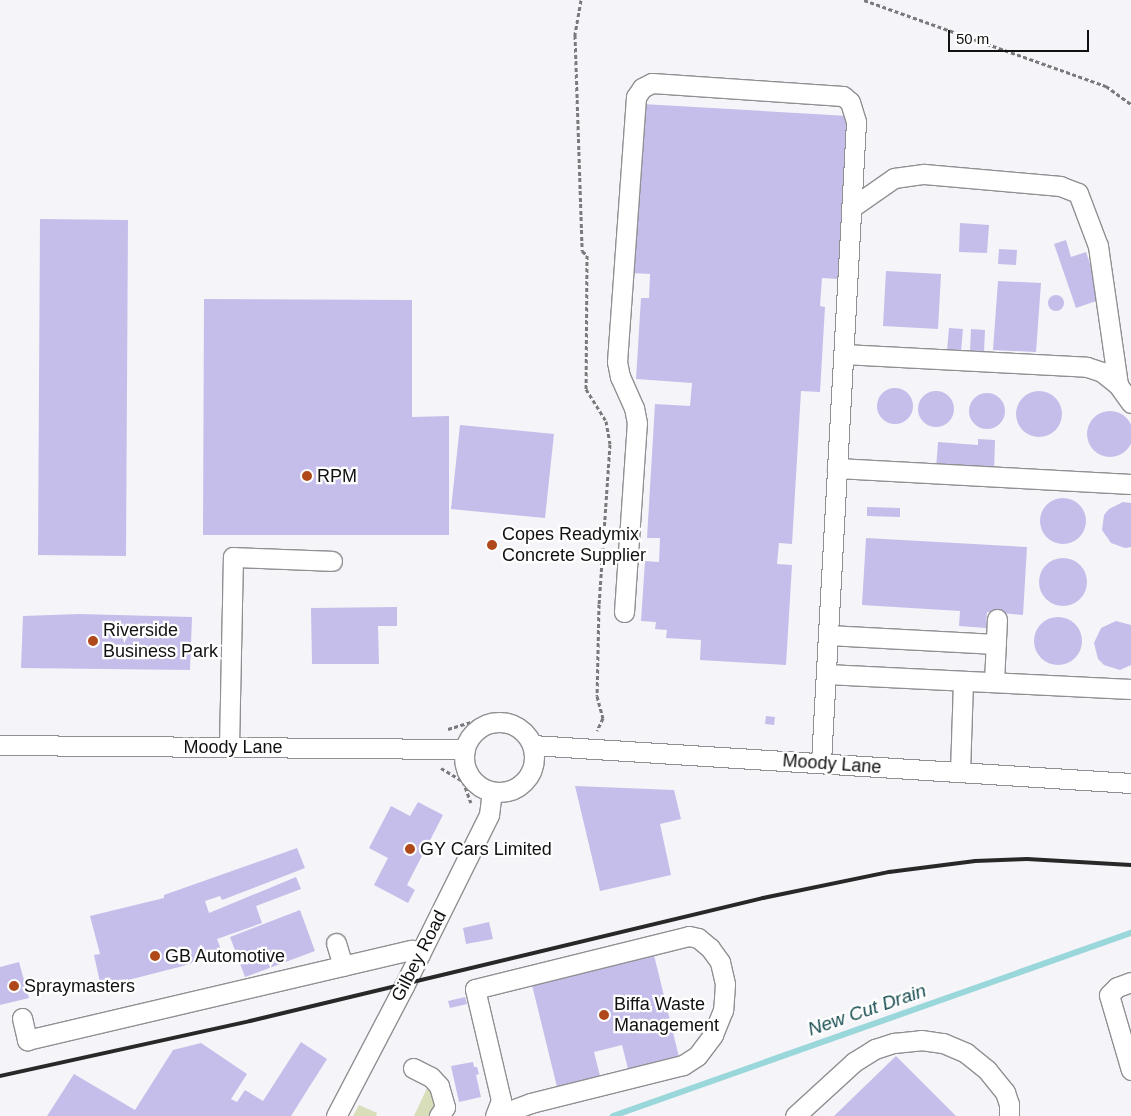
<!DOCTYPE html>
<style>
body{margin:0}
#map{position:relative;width:1131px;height:1116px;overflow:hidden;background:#f5f4f8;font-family:Helvetica,sans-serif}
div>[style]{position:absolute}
.green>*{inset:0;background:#d8ddba}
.stream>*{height:5.5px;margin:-2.75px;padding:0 2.75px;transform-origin:2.75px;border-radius:2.75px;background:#9ad7db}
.building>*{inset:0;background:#c5beea}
.round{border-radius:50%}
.path>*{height:3px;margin-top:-1.5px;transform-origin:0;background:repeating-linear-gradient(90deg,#7a7a7c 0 4px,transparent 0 6.5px)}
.roads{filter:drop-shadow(1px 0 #909093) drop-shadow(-1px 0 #909093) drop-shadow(0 1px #909093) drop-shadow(0 -1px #909093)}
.minor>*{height:19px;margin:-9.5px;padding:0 9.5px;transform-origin:9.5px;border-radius:9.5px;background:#fff}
.minor>.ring{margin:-9.5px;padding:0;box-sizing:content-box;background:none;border:19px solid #fff;border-radius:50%}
.rail>*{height:4px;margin:-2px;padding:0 2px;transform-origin:2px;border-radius:2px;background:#282829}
.dots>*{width:14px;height:14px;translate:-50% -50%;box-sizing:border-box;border:2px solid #fff;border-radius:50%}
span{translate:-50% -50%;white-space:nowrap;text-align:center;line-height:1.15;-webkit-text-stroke:4.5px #fff;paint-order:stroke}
.poi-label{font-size:18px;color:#111112}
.left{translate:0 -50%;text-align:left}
.street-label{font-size:18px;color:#111112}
.water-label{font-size:19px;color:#174d50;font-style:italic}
.scale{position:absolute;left:948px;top:30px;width:141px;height:22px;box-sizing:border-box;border:2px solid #111112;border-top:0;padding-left:6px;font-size:15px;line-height:18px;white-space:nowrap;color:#111112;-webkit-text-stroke:4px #fff;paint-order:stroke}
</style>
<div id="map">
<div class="green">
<div style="clip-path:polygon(427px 1088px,435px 1095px,437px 1101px,431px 1116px,414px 1116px)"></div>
<div style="clip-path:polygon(359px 1105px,377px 1113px,376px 1116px,353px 1116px)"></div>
</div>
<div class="stream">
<div style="left:613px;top:1116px;width:549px;rotate:-19.46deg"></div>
</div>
<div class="building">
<div style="clip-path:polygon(643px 104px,848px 116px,838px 279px,822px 278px,820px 306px,825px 307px,820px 392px,801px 391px,792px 544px,779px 543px,777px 564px,792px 565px,786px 665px,700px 660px,701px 640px,666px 638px,667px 630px,655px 629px,656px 622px,641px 621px,645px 561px,659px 562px,660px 538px,647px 538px,655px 404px,690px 406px,692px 383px,636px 379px,641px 298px,649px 298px,650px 274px,632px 273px)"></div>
<div style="clip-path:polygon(40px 219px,128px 220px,126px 556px,38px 555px)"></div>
<div style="clip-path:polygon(960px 223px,989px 225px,987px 253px,959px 252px)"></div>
<div style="clip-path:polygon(1066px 240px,1071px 257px,1086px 252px,1102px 299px,1076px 308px,1054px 244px)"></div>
<div style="clip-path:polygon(999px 249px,1017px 250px,1016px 265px,998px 264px)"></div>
<div style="clip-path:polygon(886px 271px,941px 274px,938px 329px,883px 326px)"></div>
<div style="clip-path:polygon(998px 281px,1041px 283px,1036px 352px,993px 350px)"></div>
<div class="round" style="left:1048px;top:295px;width:16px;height:16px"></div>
<div style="clip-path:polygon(204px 299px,412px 300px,412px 417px,449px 416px,449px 535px,203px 535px)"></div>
<div style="clip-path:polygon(949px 328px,963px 329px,961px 352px,947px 351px)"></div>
<div style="clip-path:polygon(971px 329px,985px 330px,984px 353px,970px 352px)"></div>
<div class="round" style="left:877px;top:388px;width:36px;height:36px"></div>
<div class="round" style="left:1016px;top:391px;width:46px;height:46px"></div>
<div class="round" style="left:918px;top:391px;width:36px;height:36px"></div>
<div class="round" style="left:969px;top:393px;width:36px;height:36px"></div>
<div class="round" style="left:1087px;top:411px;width:46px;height:46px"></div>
<div style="clip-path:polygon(460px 425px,554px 434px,545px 518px,451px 509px)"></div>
<div style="clip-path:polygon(978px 439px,995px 440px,994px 472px,936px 469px,938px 442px,978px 445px)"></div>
<div class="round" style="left:1040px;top:498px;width:46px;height:46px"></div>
<div style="clip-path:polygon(1123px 502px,1131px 503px,1131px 547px,1125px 548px,1111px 543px,1102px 530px,1104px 515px,1109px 509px)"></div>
<div style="clip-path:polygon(867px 507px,900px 508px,900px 517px,867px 516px)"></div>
<div style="clip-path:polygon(866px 538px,1027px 547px,1023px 615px,987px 612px,986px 628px,959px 626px,960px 611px,862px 605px)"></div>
<div class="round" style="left:1039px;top:558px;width:48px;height:48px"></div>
<div style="clip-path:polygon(397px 607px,397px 626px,378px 626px,379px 664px,312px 664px,311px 608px)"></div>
<div style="clip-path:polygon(79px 614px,192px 617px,190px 670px,21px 668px,23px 616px)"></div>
<div class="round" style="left:1034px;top:617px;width:48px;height:48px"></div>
<div style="clip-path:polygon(1116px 621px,1131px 625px,1131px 665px,1120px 670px,1104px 665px,1098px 659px,1094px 643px,1101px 628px)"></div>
<div style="clip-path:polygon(766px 716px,775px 717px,774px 725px,765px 724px)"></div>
<div style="clip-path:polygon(575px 786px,674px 790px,681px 819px,660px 824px,671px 875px,600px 891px)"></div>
<div style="clip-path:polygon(418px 802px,443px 815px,407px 885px,415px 890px,408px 903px,374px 885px,388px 858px,369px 848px,391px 806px,410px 816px)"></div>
<div style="clip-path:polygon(297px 848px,305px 868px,222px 900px,220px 896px,205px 901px,209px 913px,296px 877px,301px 889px,256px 906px,262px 923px,217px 939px,222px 952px,183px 966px,101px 987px,94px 955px,100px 954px,90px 916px,164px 898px,164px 895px)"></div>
<div style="clip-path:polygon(300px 910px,315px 951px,245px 977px,230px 937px)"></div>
<div style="clip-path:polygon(489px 922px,493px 939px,466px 944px,463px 928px)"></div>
<div style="clip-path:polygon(654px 955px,679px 1057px,628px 1069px,622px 1045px,594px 1052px,600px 1076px,557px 1087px,532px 985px)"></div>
<div style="clip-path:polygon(19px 962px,29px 998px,0 1005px,0 967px)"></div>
<div style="clip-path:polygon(465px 997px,467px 1004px,450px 1008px,448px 1001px)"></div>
<div style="clip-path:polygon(301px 1042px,327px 1059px,291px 1116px,47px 1116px,74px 1074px,135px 1110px,173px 1050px,201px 1043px,247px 1074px,231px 1099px,237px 1102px,245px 1090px,263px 1101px)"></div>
<div style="clip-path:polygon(896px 1056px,956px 1116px,834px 1116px)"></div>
<div style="clip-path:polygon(473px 1062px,474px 1067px,477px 1067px,479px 1074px,476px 1075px,481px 1097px,459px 1102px,451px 1066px)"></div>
</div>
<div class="path">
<div style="left:581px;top:0;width:36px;rotate:100deg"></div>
<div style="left:575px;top:35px;width:216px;rotate:88.1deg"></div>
<div style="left:582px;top:251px;width:6px;rotate:39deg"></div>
<div style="left:587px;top:255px;width:134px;rotate:90.4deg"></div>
<div style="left:586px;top:389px;width:38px;rotate:58deg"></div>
<div style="left:606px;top:421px;width:23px;rotate:80deg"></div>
<div style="left:610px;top:444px;width:160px;rotate:93.9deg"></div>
<div style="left:599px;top:604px;width:92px;rotate:91.2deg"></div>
<div style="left:597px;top:696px;width:23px;rotate:75deg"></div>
<div style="left:603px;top:718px;width:14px;rotate:115deg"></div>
<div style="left:864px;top:0;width:257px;rotate:19.6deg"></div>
<div style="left:1106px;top:86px;width:31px;rotate:36deg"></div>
<div style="left:448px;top:729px;width:51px;rotate:-17deg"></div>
<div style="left:497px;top:714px;width:27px;rotate:13deg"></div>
<div style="left:523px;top:720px;width:11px;rotate:41deg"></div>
<div style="left:441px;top:768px;width:26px;rotate:31deg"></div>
<div style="left:463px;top:781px;width:23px;rotate:70deg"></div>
</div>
<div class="roads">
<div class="minor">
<div style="left:851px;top:208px;width:52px;rotate:-34.9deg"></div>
<div style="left:894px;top:178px;width:30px;rotate:-8deg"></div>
<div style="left:924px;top:174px;width:137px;rotate:5deg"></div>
<div style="left:1060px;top:186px;width:19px;rotate:21deg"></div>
<div style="left:1078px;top:193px;width:57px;rotate:69.3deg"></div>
<div style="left:1098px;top:246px;width:140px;rotate:81.8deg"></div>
<div style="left:843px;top:354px;width:244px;rotate:3deg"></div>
<div style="left:1087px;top:367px;width:16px;rotate:18deg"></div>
<div style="left:1102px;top:372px;width:21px;rotate:39deg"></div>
<div style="left:1118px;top:385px;width:22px;rotate:54deg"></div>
<div style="left:837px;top:468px;width:294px;rotate:3.1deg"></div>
<div style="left:624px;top:612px;width:189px;rotate:-86.1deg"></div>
<div style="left:637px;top:423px;width:15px;rotate:-101deg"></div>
<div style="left:634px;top:408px;width:34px;rotate:-114deg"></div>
<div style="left:620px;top:377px;width:15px;rotate:-101deg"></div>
<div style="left:617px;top:362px;width:266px;rotate:-85.9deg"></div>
<div style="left:636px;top:97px;width:11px;rotate:-56deg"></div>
<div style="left:642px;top:88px;width:11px;rotate:-27deg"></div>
<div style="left:652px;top:83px;width:191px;rotate:3.9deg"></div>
<div style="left:843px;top:96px;width:9px;rotate:41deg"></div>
<div style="left:850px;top:102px;width:21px;rotate:73deg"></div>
<div style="left:856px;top:122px;width:642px;rotate:93.13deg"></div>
<div style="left:828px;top:635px;width:168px;rotate:3.1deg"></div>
<div style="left:826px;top:674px;width:305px;rotate:2.8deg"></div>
<div style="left:994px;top:682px;width:63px;rotate:-87.3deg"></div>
<div class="ring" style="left:464px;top:722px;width:51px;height:51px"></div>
<div style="left:0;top:745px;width:465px;rotate:0.5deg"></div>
<div style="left:532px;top:745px;width:600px;rotate:3.63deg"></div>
<div style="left:229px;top:747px;width:190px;rotate:-88.8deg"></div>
<div style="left:233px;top:557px;width:99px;rotate:2.3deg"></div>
<div style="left:960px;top:772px;width:91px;rotate:-88.1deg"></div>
<div style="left:336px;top:943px;width:24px;rotate:73deg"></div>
<div style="left:1131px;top:982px;width:15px;rotate:160deg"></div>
<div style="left:1117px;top:987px;width:11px;rotate:135deg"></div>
<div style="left:1109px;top:995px;width:78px;rotate:73.7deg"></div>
<div style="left:22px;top:1018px;width:23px;rotate:77deg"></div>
<div style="left:27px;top:1040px;width:395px;rotate:-13.2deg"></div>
<div style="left:412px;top:950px;width:9px;rotate:27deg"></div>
<div style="left:413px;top:1068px;width:20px;rotate:27deg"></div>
<div style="left:431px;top:1077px;width:12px;rotate:48deg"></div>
<div style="left:439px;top:1086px;width:22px;rotate:74deg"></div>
<div style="left:445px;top:1107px;width:11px;rotate:124deg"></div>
<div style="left:336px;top:1116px;width:147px;rotate:-62.4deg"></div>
<div style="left:404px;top:986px;width:191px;rotate:-63.6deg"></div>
<div style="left:489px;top:815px;width:23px;rotate:-83deg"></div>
<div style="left:495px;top:1116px;width:17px;rotate:-69deg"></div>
<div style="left:501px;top:1100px;width:114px;rotate:-103.2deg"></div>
<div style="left:475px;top:989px;width:220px;rotate:-13.9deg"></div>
<div style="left:689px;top:936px;width:9px;rotate:13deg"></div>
<div style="left:698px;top:938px;width:16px;rotate:40deg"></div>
<div style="left:710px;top:948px;width:17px;rotate:54deg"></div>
<div style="left:720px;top:962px;width:23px;rotate:77deg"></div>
<div style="left:725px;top:984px;width:26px;rotate:94deg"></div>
<div style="left:723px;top:1010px;width:27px;rotate:112deg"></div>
<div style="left:713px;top:1035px;width:26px;rotate:127deg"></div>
<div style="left:697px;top:1056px;width:17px;rotate:147deg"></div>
<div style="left:683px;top:1065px;width:157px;rotate:166deg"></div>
<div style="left:531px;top:1103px;width:37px;rotate:160deg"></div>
<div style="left:795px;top:1116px;width:80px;rotate:-42.5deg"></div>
<div style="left:854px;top:1062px;width:25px;rotate:-32deg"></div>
<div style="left:875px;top:1049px;width:20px;rotate:-18deg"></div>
<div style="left:894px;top:1043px;width:27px;rotate:-6deg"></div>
<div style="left:921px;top:1040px;width:22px;rotate:8deg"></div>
<div style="left:943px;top:1043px;width:25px;rotate:23deg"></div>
<div style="left:966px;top:1053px;width:27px;rotate:39deg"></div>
<div style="left:987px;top:1070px;width:28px;rotate:51deg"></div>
<div style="left:1005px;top:1092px;width:13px;rotate:72deg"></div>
<div style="left:1009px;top:1104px;width:12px;rotate:90deg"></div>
</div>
</div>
<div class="rail">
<div style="left:0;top:1076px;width:256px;rotate:-12.4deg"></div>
<div style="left:250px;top:1021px;width:528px;rotate:-13.48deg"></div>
<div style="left:763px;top:898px;width:129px;rotate:-11.7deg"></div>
<div style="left:889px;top:872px;width:87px;rotate:-7.3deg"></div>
<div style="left:975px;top:861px;width:52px;rotate:-2.2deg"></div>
<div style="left:1027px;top:859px;width:104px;rotate:3.3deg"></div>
</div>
<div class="dots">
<div style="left:307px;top:476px;background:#af491b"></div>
<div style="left:492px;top:545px;background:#af491b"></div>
<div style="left:93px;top:641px;background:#af491b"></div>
<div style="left:410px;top:849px;background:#af491b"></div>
<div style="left:155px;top:956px;background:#af491b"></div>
<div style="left:14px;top:986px;background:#af491b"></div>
<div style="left:604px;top:1015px;background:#af491b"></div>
</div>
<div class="poi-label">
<span class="left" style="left:317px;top:476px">RPM</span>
<span class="left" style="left:502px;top:545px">Copes Readymix<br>Concrete Supplier</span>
<span class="left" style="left:103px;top:641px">Riverside<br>Business Park</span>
<span class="left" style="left:420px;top:849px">GY Cars Limited</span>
<span class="left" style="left:165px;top:956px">GB Automotive</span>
<span class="left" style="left:24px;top:986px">Spraymasters</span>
<span class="left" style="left:614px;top:1015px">Biffa Waste<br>Management</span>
</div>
<div class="street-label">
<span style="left:233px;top:747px">Moody Lane</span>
<span style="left:832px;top:764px;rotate:4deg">Moody Lane</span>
<span style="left:419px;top:956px;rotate:-63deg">Gilbey Road</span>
</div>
<div class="water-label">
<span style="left:867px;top:1010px;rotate:-19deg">New Cut Drain</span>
</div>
<div class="scale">50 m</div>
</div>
